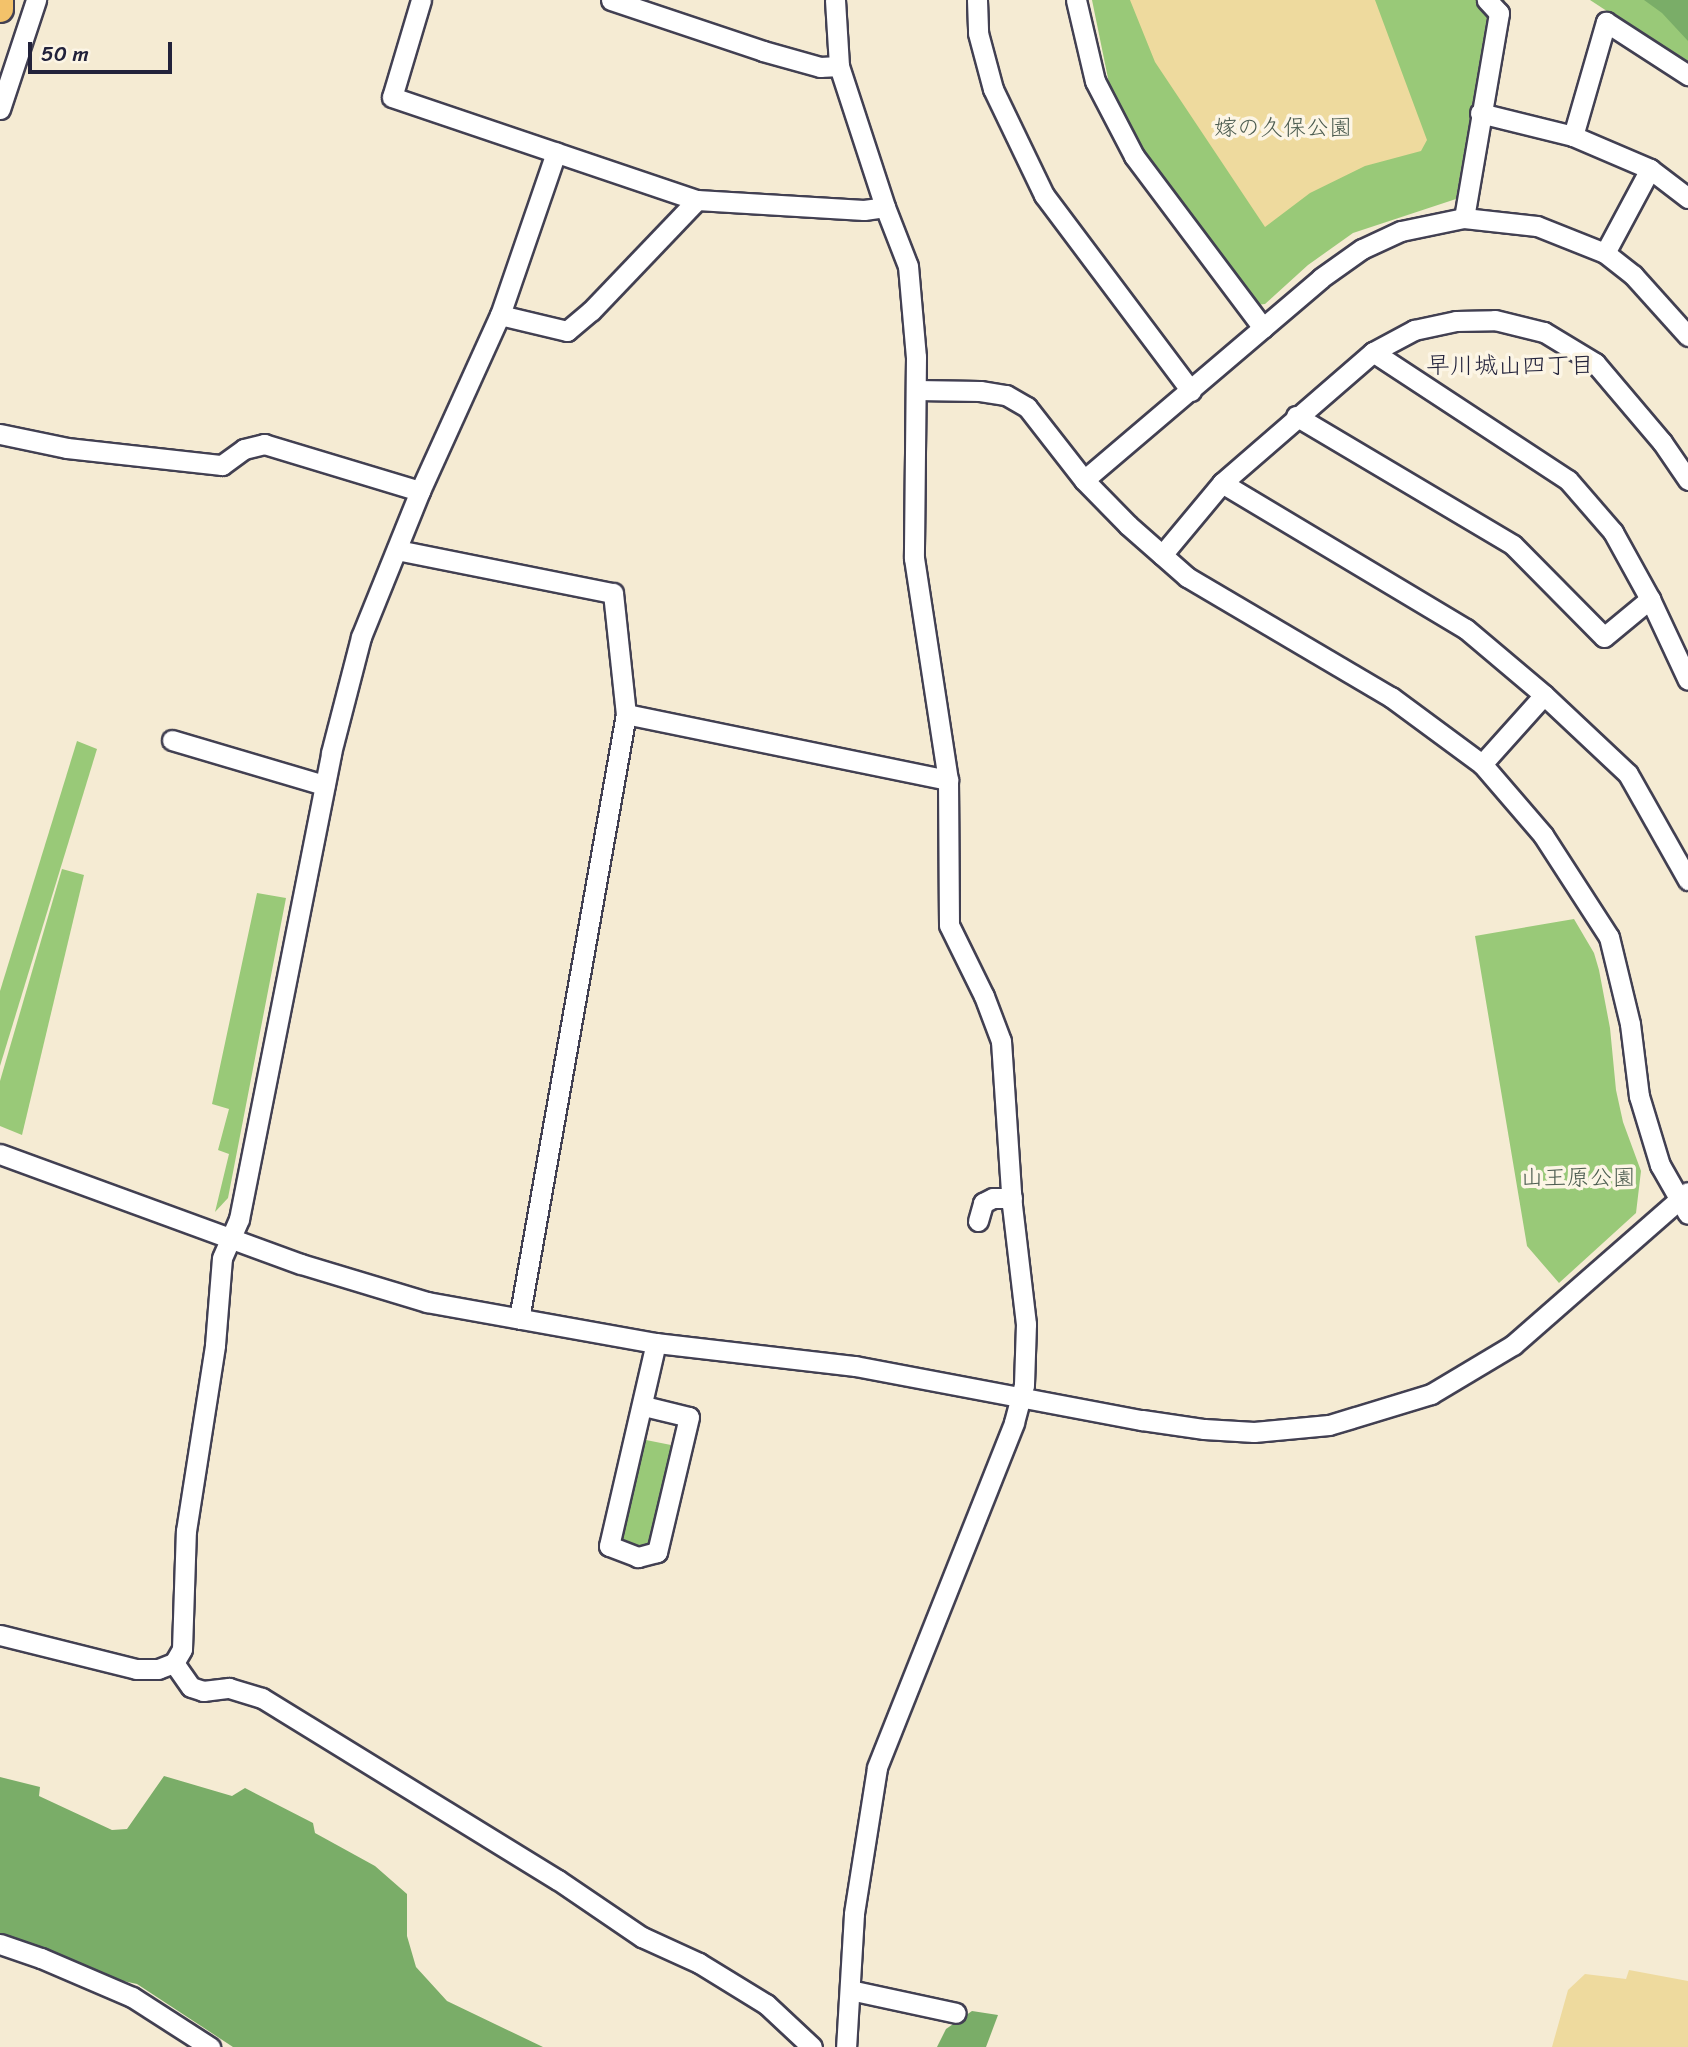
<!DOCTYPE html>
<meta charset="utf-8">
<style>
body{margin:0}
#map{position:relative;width:1688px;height:2047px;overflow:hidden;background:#f5ebd3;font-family:Sriracha,"Klee One",sans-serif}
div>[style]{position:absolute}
.green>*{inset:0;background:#99c978}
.forest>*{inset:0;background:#7aad68}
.sand>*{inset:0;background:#eeda9e}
.roads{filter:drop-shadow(2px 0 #424052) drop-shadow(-2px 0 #424052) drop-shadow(0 2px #424052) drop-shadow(0 -2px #424052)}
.minor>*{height:19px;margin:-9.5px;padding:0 9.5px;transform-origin:9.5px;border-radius:9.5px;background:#fff}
.highway>*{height:26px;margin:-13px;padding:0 13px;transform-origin:13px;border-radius:13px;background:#f3c26a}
span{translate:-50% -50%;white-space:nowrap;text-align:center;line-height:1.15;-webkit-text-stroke:7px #fcf5e5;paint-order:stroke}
.park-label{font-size:23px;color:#4c5c50}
.neighbourhood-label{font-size:24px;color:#22223b}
.scale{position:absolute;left:28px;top:42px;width:144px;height:32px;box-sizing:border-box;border:4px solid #22223b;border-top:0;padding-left:9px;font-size:21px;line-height:24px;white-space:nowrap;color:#22223b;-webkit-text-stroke:5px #fcf5e5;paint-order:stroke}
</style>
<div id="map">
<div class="green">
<div style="clip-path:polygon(1092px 0,1505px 0,1487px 18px,1456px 199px,1353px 233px,1308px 265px,1265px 304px,1256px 305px,1133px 138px,1111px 93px)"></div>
<div style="clip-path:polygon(1590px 0,1688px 0,1688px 64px,1619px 19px)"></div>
<div style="clip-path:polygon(77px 741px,97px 749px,0 1066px,0 991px)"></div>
<div style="clip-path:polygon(62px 869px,84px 875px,22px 1135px,0 1126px,0 1081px)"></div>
<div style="clip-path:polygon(257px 893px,286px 898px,228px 1198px,215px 1212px,229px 1154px,218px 1150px,229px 1109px,212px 1104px)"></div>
<div style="clip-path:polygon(1574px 919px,1594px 953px,1599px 970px,1610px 1028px,1616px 1090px,1623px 1122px,1641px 1171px,1636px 1213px,1559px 1283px,1527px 1246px,1475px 936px)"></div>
<div style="clip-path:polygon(641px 1439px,676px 1446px,653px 1541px,642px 1547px,619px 1539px)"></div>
</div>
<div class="forest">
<div style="clip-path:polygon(1644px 0,1688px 0,1688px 41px,1662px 13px)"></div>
<div style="clip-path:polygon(164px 1776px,232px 1796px,245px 1788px,313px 1823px,315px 1833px,375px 1866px,407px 1894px,407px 1936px,416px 1967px,447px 2001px,543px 2047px,233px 2047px,137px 1984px,37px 1962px,0 1947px,0 1777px,40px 1787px,39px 1796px,112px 1830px,127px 1829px)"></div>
<div style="clip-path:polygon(972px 2011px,998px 2015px,986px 2047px,937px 2047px,946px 2029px)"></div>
</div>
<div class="sand">
<div style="clip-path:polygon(1130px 0,1375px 0,1427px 140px,1421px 151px,1365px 166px,1310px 193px,1265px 227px,1155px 62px)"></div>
<div style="clip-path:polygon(1629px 1970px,1688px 1981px,1688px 2047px,1552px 2047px,1568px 1990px,1585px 1974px,1626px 1979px)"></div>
</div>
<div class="roads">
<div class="minor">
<div style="left:421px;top:0;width:101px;rotate:106.6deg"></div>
<div style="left:392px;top:97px;width:322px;rotate:18.7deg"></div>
<div style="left:697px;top:200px;width:167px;rotate:3.4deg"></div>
<div style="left:864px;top:210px;width:21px;rotate:-8deg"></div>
<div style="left:611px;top:0;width:160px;rotate:18.5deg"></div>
<div style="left:763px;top:51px;width:59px;rotate:15.7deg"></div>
<div style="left:820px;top:67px;width:19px;rotate:-3deg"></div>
<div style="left:835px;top:0;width:66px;rotate:86.5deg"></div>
<div style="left:839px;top:66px;width:148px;rotate:71.9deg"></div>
<div style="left:885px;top:207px;width:63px;rotate:68.7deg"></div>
<div style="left:908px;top:266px;width:91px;rotate:85deg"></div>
<div style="left:916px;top:357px;width:201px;rotate:90.6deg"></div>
<div style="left:914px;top:558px;width:225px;rotate:81.3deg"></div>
<div style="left:948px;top:780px;width:145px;rotate:89.6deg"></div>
<div style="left:949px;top:925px;width:79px;rotate:63.8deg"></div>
<div style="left:984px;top:996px;width:48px;rotate:69.3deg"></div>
<div style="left:1001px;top:1041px;width:164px;rotate:86.2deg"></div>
<div style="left:1012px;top:1205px;width:120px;rotate:83.3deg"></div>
<div style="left:1026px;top:1324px;width:61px;rotate:91.9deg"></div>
<div style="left:1024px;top:1385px;width:39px;rotate:105deg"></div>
<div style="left:1014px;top:1423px;width:371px;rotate:111.7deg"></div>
<div style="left:877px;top:1768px;width:148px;rotate:99deg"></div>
<div style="left:854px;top:1914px;width:133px;rotate:93.4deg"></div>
<div style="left:977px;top:0;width:33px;rotate:88deg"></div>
<div style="left:978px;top:33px;width:58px;rotate:75deg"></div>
<div style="left:993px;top:89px;width:118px;rotate:64.3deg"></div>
<div style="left:1044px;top:195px;width:245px;rotate:53.1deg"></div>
<div style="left:1076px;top:0;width:83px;rotate:76.8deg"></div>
<div style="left:1095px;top:81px;width:85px;rotate:62.5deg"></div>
<div style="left:1134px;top:156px;width:215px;rotate:53.1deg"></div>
<div style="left:0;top:109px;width:115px;rotate:-71.7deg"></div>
<div style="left:1480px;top:113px;width:96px;rotate:13.9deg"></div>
<div style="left:1573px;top:136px;width:84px;rotate:23.2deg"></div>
<div style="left:1650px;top:169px;width:95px;rotate:118.2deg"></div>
<div style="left:1573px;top:136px;width:119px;rotate:-73.9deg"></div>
<div style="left:1606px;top:22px;width:98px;rotate:32.9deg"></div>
<div style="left:1650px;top:169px;width:48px;rotate:37.3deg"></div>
<div style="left:1464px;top:218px;width:208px;rotate:-80.3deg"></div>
<div style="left:1499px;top:13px;width:18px;rotate:-133deg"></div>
<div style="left:500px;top:315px;width:69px;rotate:13.4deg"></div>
<div style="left:567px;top:331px;width:31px;rotate:-40deg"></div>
<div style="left:591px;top:311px;width:153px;rotate:-46.3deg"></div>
<div style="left:1373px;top:352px;width:233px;rotate:33.3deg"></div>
<div style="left:1568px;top:480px;width:69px;rotate:49.1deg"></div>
<div style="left:1613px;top:532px;width:77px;rotate:61.1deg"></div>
<div style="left:1650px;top:599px;width:89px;rotate:64.9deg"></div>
<div style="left:916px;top:390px;width:64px;rotate:0.9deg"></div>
<div style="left:980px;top:391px;width:26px;rotate:9deg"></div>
<div style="left:1006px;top:395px;width:24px;rotate:30deg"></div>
<div style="left:1027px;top:407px;width:93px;rotate:52deg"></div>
<div style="left:1084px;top:480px;width:63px;rotate:45.6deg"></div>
<div style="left:1128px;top:525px;width:79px;rotate:41.4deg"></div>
<div style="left:1187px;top:577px;width:237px;rotate:30.5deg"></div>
<div style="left:1391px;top:697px;width:113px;rotate:36.4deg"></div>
<div style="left:1482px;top:764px;width:94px;rotate:49.3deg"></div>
<div style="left:1543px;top:835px;width:121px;rotate:57.1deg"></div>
<div style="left:1609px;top:937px;width:89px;rotate:76.4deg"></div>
<div style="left:1630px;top:1024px;width:73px;rotate:82.9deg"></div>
<div style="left:1639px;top:1096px;width:72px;rotate:73.1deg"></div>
<div style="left:1660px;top:1165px;width:56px;rotate:60.3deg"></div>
<div style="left:1296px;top:416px;width:252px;rotate:30.7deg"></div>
<div style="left:1513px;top:545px;width:129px;rotate:45.3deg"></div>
<div style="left:1604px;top:637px;width:60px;rotate:-39.6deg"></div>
<div style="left:0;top:434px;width:68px;rotate:11.8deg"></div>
<div style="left:67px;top:448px;width:156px;rotate:6.3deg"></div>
<div style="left:222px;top:465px;width:27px;rotate:-36deg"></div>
<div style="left:244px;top:449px;width:21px;rotate:-14deg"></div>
<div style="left:264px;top:444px;width:163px;rotate:16.8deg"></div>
<div style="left:1084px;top:480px;width:311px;rotate:-40.4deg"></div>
<div style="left:1321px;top:278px;width:50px;rotate:-35.3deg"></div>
<div style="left:1362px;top:249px;width:43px;rotate:-24.8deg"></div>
<div style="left:1401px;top:231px;width:64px;rotate:-11.7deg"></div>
<div style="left:1464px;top:218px;width:73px;rotate:6.3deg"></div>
<div style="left:1537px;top:226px;width:73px;rotate:21.7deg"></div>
<div style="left:1605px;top:253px;width:36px;rotate:38deg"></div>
<div style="left:1633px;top:275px;width:82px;rotate:48deg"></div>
<div style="left:1222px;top:483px;width:200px;rotate:-40.9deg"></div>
<div style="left:1373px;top:352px;width:47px;rotate:-28.2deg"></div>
<div style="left:1414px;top:330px;width:43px;rotate:-12.1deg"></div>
<div style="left:1456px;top:321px;width:39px;rotate:-1deg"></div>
<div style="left:1495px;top:320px;width:50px;rotate:13.8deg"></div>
<div style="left:1544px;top:332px;width:60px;rotate:31.3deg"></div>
<div style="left:1595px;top:363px;width:104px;rotate:49.7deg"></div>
<div style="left:1662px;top:442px;width:46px;rotate:55.6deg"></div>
<div style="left:397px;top:550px;width:220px;rotate:11.3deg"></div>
<div style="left:613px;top:593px;width:122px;rotate:83.9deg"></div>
<div style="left:626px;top:714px;width:614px;rotate:100.03deg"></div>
<div style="left:1162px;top:555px;width:94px;rotate:-50.2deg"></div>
<div style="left:1222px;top:483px;width:284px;rotate:30.9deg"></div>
<div style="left:1466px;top:629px;width:102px;rotate:40.2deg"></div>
<div style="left:1544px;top:695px;width:93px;rotate:131.9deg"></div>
<div style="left:1544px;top:695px;width:115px;rotate:43.2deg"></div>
<div style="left:1628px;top:774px;width:122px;rotate:60.5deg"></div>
<div style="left:626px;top:714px;width:329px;rotate:11.6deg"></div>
<div style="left:172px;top:740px;width:159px;rotate:16.5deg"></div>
<div style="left:0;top:1154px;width:320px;rotate:20.1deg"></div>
<div style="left:301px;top:1264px;width:132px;rotate:16.8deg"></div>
<div style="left:427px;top:1302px;width:233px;rotate:10.2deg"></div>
<div style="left:656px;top:1343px;width:200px;rotate:6.6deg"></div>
<div style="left:855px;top:1366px;width:292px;rotate:10.7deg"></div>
<div style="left:1142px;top:1420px;width:63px;rotate:8.3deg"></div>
<div style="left:1204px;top:1429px;width:50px;rotate:3.4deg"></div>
<div style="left:1254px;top:1432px;width:75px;rotate:-5.3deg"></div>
<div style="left:1329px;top:1425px;width:107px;rotate:-16.9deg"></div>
<div style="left:1431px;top:1394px;width:96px;rotate:-30.9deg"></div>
<div style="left:1513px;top:1345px;width:232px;rotate:-41.2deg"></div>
<div style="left:978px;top:1221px;width:19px;rotate:-74deg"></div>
<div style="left:983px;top:1203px;width:11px;rotate:-27deg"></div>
<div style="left:993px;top:1198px;width:19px"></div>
<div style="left:644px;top:1406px;width:46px;rotate:13.7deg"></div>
<div style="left:689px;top:1417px;width:139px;rotate:103.3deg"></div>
<div style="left:657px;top:1552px;width:20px;rotate:165deg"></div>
<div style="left:638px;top:1557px;width:31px;rotate:-159deg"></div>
<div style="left:609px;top:1546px;width:208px;rotate:-77deg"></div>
<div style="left:0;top:1635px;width:140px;rotate:14deg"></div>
<div style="left:136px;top:1669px;width:22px"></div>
<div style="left:158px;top:1669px;width:17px;rotate:-21deg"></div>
<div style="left:174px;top:1663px;width:16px;rotate:-60deg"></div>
<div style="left:182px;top:1649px;width:118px;rotate:-88.1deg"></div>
<div style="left:186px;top:1531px;width:188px;rotate:-81.1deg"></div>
<div style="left:215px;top:1345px;width:87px;rotate:-85.4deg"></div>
<div style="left:222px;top:1258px;width:43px;rotate:-66.4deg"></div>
<div style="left:239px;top:1219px;width:475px;rotate:-78.8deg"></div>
<div style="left:331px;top:753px;width:120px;rotate:-75.5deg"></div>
<div style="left:361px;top:637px;width:157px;rotate:-68deg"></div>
<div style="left:420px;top:491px;width:193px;rotate:-65.6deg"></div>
<div style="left:500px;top:315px;width:172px;rotate:-71deg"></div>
<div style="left:174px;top:1663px;width:29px;rotate:55deg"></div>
<div style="left:191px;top:1687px;width:13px;rotate:18deg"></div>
<div style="left:203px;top:1691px;width:26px;rotate:-7deg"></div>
<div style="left:229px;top:1688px;width:34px;rotate:17deg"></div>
<div style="left:262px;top:1698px;width:347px;rotate:31.6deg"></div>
<div style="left:558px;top:1880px;width:102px;rotate:34.2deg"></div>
<div style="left:642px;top:1937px;width:63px;rotate:24.5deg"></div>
<div style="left:699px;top:1963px;width:79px;rotate:31.5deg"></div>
<div style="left:766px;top:2004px;width:63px;rotate:43.1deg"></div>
<div style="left:0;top:1944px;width:43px;rotate:18.9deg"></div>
<div style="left:41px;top:1958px;width:99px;rotate:23.2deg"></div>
<div style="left:132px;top:1997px;width:93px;rotate:32.7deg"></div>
<div style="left:850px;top:1990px;width:108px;rotate:12.2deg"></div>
</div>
<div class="highway">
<div style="left:0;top:9px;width:9px;rotate:-90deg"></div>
</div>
</div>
<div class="park-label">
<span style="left:1283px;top:128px">嫁の久保公園</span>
<span style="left:1578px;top:1178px">山王原公園</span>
</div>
<div class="neighbourhood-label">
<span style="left:1510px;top:366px">早川城山四丁目</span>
</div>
<div class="scale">50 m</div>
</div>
